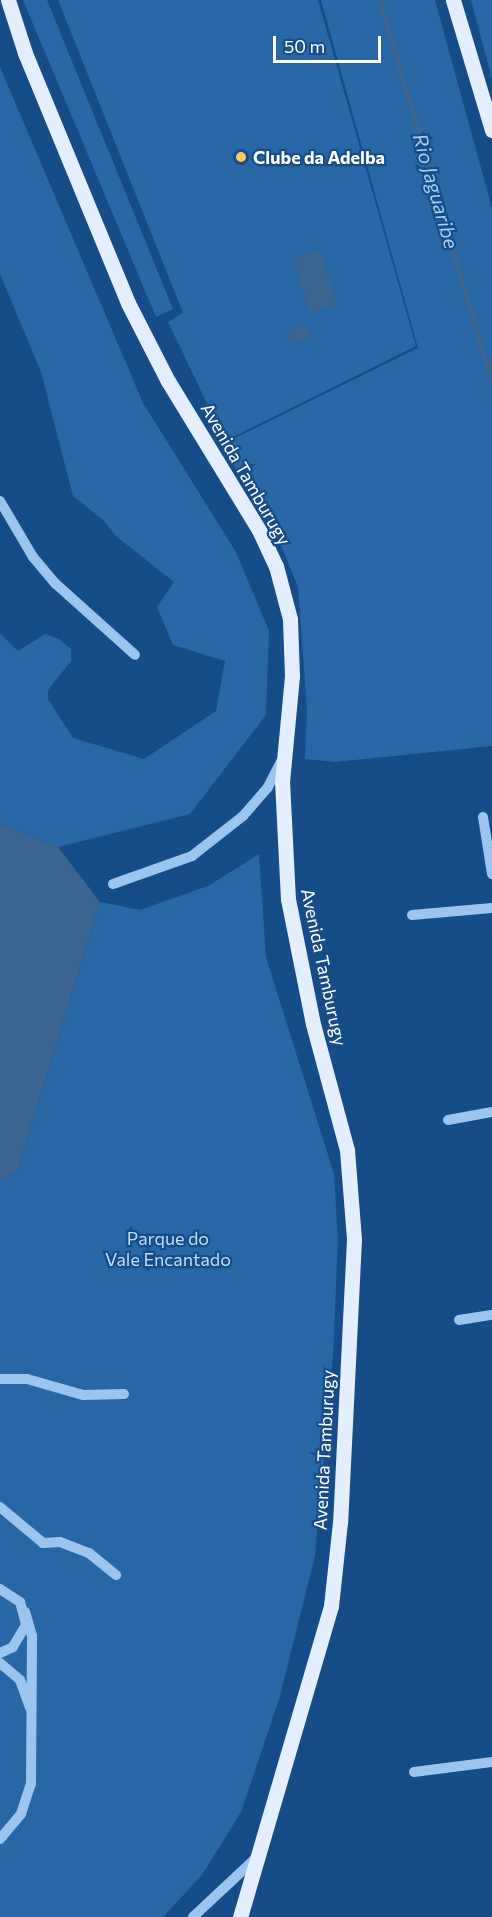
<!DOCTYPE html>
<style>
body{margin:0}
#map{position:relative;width:492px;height:1917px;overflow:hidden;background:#164c87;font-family:Commissioner,sans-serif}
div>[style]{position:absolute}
.green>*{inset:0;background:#2966a6}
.water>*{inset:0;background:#3c6490}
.stream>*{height:4.5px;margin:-2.25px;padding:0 2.25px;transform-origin:2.25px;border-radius:2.25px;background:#3c6490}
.minor>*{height:10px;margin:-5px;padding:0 5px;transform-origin:5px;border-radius:5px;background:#9cc4ee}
.major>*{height:15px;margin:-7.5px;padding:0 7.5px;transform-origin:7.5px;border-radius:7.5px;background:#e3efff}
.dots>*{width:16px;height:16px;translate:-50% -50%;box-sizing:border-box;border:3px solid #164c87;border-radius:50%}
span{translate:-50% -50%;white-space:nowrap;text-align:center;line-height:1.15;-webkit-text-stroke:4.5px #164c87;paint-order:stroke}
.poi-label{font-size:18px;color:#fff;font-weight:700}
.left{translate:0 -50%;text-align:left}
.street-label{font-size:18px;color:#fff}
.park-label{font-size:18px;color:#c2defa}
.water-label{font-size:20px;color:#a8cef5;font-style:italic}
.scale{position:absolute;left:273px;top:36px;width:108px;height:27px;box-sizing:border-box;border:3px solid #fff;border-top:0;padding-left:8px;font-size:18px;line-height:21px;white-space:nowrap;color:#fff;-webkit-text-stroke:4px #164c87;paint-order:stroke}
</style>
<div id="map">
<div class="green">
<div style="clip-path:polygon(23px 0,47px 0,173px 309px,156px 317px)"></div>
<div style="clip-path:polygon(58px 0,318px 0,416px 346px,225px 441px,168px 322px,183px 313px)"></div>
<div style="clip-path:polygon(321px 0,435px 0,492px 208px,492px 746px,335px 762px,305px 759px,307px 710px,298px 587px,275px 531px,221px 445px,418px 348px)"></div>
<div style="clip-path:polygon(471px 0,492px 0,492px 79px)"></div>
<div style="clip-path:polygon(0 67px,143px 403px,236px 552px,269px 631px,266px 715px,190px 814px,58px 847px,0 824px,0 633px,18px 651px,45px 634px,59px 639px,71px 649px,71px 661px,48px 690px,48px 699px,73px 738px,144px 759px,216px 711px,225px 661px,173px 645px,157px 607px,174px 582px,117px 537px,102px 519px,73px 496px,41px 372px,0 274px)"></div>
<div style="clip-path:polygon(259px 854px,266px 957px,334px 1174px,338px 1240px,333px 1356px,315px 1556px,280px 1696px,241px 1812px,202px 1875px,163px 1917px,0 1917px,0 1181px,17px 1172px,100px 902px,140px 910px,208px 886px)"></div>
</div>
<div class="water">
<div style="clip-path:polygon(320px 250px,337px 304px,310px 312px,293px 259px)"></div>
<div style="clip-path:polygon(307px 325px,311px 338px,291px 343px,288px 330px)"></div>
<div style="clip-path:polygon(0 824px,58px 847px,100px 902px,17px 1172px,0 1181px)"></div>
</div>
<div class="stream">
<div style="left:380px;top:0;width:399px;rotate:73.7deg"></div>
</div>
<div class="minor">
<div style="left:0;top:501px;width:65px;rotate:59.5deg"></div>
<div style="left:33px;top:557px;width:35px;rotate:50deg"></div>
<div style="left:56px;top:584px;width:106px;rotate:41.9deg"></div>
<div style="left:483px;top:817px;width:58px;rotate:81deg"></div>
<div style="left:113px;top:884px;width:84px;rotate:-19.5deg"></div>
<div style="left:192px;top:856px;width:65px;rotate:-38.1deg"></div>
<div style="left:243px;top:816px;width:38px;rotate:-49deg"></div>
<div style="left:268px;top:787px;width:28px;rotate:-63deg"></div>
<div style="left:412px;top:915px;width:80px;rotate:-5deg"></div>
<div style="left:448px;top:1120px;width:45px;rotate:-10.3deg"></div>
<div style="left:459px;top:1320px;width:33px;rotate:-9deg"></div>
<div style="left:0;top:1379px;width:27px"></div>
<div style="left:27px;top:1379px;width:58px;rotate:15.9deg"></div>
<div style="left:83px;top:1395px;width:41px;rotate:-1.4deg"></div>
<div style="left:0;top:1507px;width:56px;rotate:39.9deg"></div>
<div style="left:43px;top:1543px;width:17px;rotate:-3deg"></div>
<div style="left:60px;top:1542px;width:31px;rotate:21deg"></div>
<div style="left:89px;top:1553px;width:35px;rotate:39deg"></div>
<div style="left:0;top:1589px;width:24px;rotate:33deg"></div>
<div style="left:20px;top:1602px;width:24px;rotate:75deg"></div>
<div style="left:26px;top:1625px;width:26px;rotate:121deg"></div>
<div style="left:13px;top:1647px;width:14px;rotate:155deg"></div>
<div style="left:0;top:1663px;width:26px;rotate:40deg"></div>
<div style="left:20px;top:1680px;width:30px;rotate:70deg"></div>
<div style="left:414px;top:1772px;width:79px;rotate:-7.3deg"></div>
<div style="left:0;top:1839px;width:33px;rotate:-50deg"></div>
<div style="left:21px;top:1814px;width:32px;rotate:-72deg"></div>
<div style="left:31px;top:1784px;width:148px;rotate:-89.6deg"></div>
<div style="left:32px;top:1636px;width:25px;rotate:-106deg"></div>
<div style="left:193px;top:1917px;width:86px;rotate:-43.1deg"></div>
</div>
<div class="major">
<div style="left:8px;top:0;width:56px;rotate:72.2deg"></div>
<div style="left:25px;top:53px;width:270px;rotate:67.6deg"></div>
<div style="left:128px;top:303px;width:88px;rotate:62.9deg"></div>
<div style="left:168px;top:381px;width:175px;rotate:58.6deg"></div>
<div style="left:259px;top:530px;width:40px;rotate:65deg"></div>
<div style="left:276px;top:566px;width:55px;rotate:75.2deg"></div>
<div style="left:290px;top:619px;width:57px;rotate:88deg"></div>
<div style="left:292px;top:676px;width:105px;rotate:95.4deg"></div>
<div style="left:282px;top:781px;width:118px;rotate:87.1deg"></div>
<div style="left:288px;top:899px;width:127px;rotate:78.7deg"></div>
<div style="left:313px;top:1024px;width:131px;rotate:74.9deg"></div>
<div style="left:347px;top:1150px;width:89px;rotate:85.5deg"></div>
<div style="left:354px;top:1239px;width:283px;rotate:92.8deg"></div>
<div style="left:340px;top:1522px;width:84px;rotate:96.1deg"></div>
<div style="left:331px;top:1606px;width:324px;rotate:106.3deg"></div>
<div style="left:453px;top:0;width:136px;rotate:73.3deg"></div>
</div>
<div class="dots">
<div style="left:241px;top:157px;background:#ffc959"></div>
</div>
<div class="poi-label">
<span class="left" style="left:253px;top:157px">Clube da Adelba</span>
</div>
<div class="street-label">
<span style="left:246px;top:474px;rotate:60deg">Avenida Tamburugy</span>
<span style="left:324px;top:967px;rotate:78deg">Avenida Tamburugy</span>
<span style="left:324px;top:1450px;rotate:-87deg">Avenida Tamburugy</span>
</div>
<div class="park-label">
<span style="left:168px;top:1249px">Parque do<br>Vale Encantado</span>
</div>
<div class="water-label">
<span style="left:436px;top:191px;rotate:74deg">Rio Jaguaribe</span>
</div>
<div class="scale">50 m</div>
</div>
